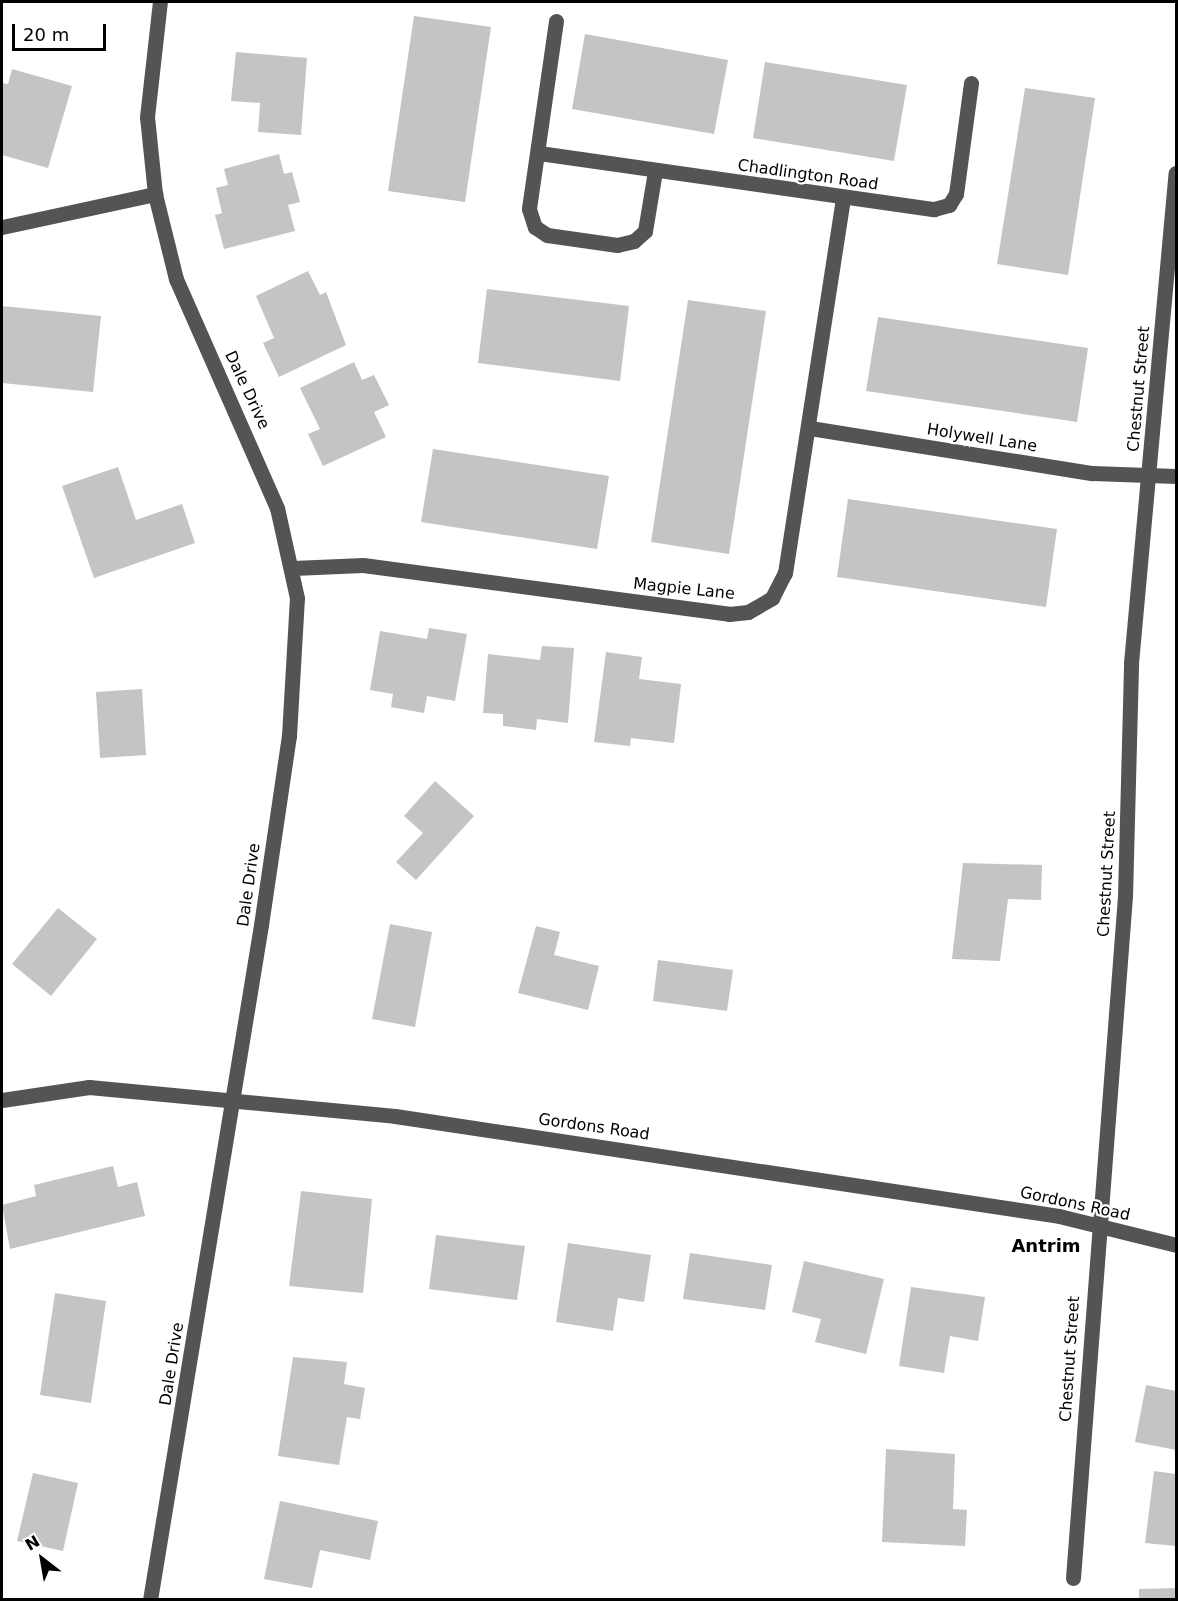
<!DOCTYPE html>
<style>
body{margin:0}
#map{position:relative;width:1178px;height:1601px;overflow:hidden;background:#fff;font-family:"DejaVu Sans",sans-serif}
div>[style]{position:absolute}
.building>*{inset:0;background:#c4c4c4}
.minor>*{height:15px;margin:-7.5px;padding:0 7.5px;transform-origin:7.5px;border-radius:7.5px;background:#545454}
span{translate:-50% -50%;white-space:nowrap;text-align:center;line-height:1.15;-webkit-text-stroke:4.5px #fff;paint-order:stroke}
.street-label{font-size:16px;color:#000}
.neighbourhood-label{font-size:18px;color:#000;font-weight:700}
.frame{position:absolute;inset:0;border:3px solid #000;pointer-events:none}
.north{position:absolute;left:12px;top:1529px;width:60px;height:60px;-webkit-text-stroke:4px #fff;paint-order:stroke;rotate:329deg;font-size:16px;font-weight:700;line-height:24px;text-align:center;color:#000}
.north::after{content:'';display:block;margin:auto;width:21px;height:27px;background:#000;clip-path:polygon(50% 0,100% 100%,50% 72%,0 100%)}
.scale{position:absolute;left:12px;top:24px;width:94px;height:27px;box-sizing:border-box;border:3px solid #000;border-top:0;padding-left:8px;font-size:18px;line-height:21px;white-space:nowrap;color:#000;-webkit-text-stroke:4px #fff;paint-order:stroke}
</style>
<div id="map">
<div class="building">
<div style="clip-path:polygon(414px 16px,491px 27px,465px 202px,388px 191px)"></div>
<div style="clip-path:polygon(585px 34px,728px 60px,714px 134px,572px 109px)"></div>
<div style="clip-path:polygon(236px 52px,307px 58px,301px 135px,258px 132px,260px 103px,231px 101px)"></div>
<div style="clip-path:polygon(765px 62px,907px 85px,894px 161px,753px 138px)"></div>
<div style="clip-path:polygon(12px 69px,72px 86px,48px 168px,2px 155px,2px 83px,8px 84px)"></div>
<div style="clip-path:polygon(1025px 88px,1095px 98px,1068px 275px,997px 264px)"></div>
<div style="clip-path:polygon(279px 154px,284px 174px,292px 172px,300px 202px,288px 205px,295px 231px,224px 249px,215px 215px,222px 213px,216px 188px,228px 185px,224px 169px)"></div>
<div style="clip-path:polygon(308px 271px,320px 295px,326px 292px,346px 345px,279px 377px,263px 343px,274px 338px,256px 296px)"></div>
<div style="clip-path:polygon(487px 289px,629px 306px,620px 381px,478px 363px)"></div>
<div style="clip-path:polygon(688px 300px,766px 311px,729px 554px,651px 542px)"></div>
<div style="clip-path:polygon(2px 306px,101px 316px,93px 392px,2px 383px)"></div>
<div style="clip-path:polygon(878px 317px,1088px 348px,1077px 422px,866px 391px)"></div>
<div style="clip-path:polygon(354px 362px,362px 380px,374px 375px,389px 405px,374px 412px,386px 437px,323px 466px,308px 434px,320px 429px,300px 388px)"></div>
<div style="clip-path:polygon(433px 449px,609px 476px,597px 549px,421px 522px)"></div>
<div style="clip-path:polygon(118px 467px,136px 520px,182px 504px,195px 543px,94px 578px,62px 486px)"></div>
<div style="clip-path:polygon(848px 499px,1057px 529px,1046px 607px,837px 577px)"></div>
<div style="clip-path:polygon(429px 628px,467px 634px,455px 701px,427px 696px,424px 713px,391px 707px,393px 694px,370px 690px,380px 631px,427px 639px)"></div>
<div style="clip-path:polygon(542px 646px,574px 648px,568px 723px,537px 719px,536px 730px,503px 726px,503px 714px,483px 713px,488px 654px,540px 660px)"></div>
<div style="clip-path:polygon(606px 652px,642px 657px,639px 679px,681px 684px,674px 743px,631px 738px,630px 746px,594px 742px)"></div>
<div style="clip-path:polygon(142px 689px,146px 755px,100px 758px,96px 692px)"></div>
<div style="clip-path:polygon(435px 781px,474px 816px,416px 880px,396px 862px,423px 833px,404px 816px)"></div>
<div style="clip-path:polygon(963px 863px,1042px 865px,1041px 900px,1008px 899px,1000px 961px,952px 959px)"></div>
<div style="clip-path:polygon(58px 908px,97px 939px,51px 996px,12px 964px)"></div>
<div style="clip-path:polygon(390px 924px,432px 932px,415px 1027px,372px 1019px)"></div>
<div style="clip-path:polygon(536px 926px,560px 932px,554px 955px,599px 966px,588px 1010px,518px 993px)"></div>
<div style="clip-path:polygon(658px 960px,733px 970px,727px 1011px,653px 1001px)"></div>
<div style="clip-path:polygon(113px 1166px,118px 1187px,137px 1182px,145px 1216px,10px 1249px,2px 1205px,36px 1196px,34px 1185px)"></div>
<div style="clip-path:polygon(301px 1191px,372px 1199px,363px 1293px,289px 1286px)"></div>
<div style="clip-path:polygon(436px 1235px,525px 1246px,517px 1300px,429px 1289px)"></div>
<div style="clip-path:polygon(568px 1243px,651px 1255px,644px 1302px,618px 1298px,613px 1331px,556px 1322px)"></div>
<div style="clip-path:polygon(690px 1253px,772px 1265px,765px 1310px,683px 1299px)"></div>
<div style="clip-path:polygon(804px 1261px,884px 1279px,866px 1354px,815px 1342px,821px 1319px,792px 1312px)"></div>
<div style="clip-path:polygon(911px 1287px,985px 1297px,978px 1341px,950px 1336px,944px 1373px,899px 1366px)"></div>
<div style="clip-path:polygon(55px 1293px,106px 1301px,91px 1403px,40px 1395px)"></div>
<div style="clip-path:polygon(293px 1357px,347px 1362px,344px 1384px,365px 1388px,360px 1419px,347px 1417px,339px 1465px,278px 1456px)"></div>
<div style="clip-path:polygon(1146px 1385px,1176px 1391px,1176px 1450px,1135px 1442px)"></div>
<div style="clip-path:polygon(886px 1449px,955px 1454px,953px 1509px,967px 1510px,965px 1546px,882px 1542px)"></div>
<div style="clip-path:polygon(1154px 1471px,1176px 1474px,1176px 1546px,1145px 1543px)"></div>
<div style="clip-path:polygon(33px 1473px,78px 1483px,63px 1551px,17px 1541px)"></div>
<div style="clip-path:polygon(280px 1501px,378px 1521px,370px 1560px,320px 1550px,312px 1588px,264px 1579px)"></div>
<div style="clip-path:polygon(1176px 1588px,1176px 1600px,1139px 1600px,1139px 1589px)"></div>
</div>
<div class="minor">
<div style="left:556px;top:21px;width:190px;rotate:98.2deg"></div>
<div style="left:529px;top:209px;width:19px;rotate:72deg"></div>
<div style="left:535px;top:227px;width:14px;rotate:34deg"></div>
<div style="left:547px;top:235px;width:71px;rotate:8.1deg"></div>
<div style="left:617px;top:245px;width:17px;rotate:-13deg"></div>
<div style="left:634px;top:241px;width:15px;rotate:-42deg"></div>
<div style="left:645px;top:231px;width:61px;rotate:-80.5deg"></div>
<div style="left:539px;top:153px;width:399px;rotate:8.1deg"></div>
<div style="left:934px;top:209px;width:16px;rotate:-15deg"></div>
<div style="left:949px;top:205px;width:13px;rotate:-58deg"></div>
<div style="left:956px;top:194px;width:112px;rotate:-82.3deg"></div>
<div style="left:2px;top:227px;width:157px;rotate:-12.2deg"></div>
<div style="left:810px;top:428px;width:286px;rotate:9.1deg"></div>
<div style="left:1092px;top:473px;width:84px;rotate:2deg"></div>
<div style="left:293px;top:568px;width:70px;rotate:-2.5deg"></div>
<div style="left:363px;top:565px;width:369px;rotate:7.6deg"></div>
<div style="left:729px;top:614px;width:19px;rotate:-6deg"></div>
<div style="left:748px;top:612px;width:28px;rotate:-30deg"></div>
<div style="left:772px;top:598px;width:28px;rotate:-63deg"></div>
<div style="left:785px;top:573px;width:377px;rotate:-81.2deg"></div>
<div style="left:2px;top:1100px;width:88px;rotate:-8.5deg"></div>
<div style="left:89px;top:1087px;width:307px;rotate:5.4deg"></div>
<div style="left:395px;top:1116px;width:671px;rotate:8.56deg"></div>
<div style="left:1059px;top:1216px;width:121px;rotate:13.9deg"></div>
<div style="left:1073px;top:1578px;width:684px;rotate:-85.64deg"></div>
<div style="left:1125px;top:896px;width:233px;rotate:-88.5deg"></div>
<div style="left:1131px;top:663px;width:492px;rotate:-84.8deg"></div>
<div style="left:150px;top:1600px;width:684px;rotate:-80.66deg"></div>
<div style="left:261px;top:925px;width:191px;rotate:-81.6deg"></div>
<div style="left:289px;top:736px;width:138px;rotate:-86.7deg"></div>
<div style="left:297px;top:598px;width:92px;rotate:-102.5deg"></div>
<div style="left:277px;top:508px;width:250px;rotate:-113.8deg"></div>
<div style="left:176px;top:279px;width:88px;rotate:-103.9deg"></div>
<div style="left:155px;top:194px;width:77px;rotate:-95.9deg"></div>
<div style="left:147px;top:117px;width:116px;rotate:-83.6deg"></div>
</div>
<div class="street-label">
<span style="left:808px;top:175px;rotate:8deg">Chadlington Road</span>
<span style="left:1139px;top:389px;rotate:-85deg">Chestnut Street</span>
<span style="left:247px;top:390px;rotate:65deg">Dale Drive</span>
<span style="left:982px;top:438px;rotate:9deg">Holywell Lane</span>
<span style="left:684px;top:589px;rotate:6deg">Magpie Lane</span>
<span style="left:1107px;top:874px;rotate:-87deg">Chestnut Street</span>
<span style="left:249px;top:885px;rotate:-82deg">Dale Drive</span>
<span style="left:594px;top:1127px;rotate:8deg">Gordons Road</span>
<span style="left:1075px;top:1204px;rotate:12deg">Gordons Road</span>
<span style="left:1070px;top:1359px;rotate:-86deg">Chestnut Street</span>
<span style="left:172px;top:1364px;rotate:-81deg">Dale Drive</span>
</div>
<div class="neighbourhood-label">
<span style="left:1046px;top:1246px">Antrim</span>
</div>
<div class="frame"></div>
<div class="north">N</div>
<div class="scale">20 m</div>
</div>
